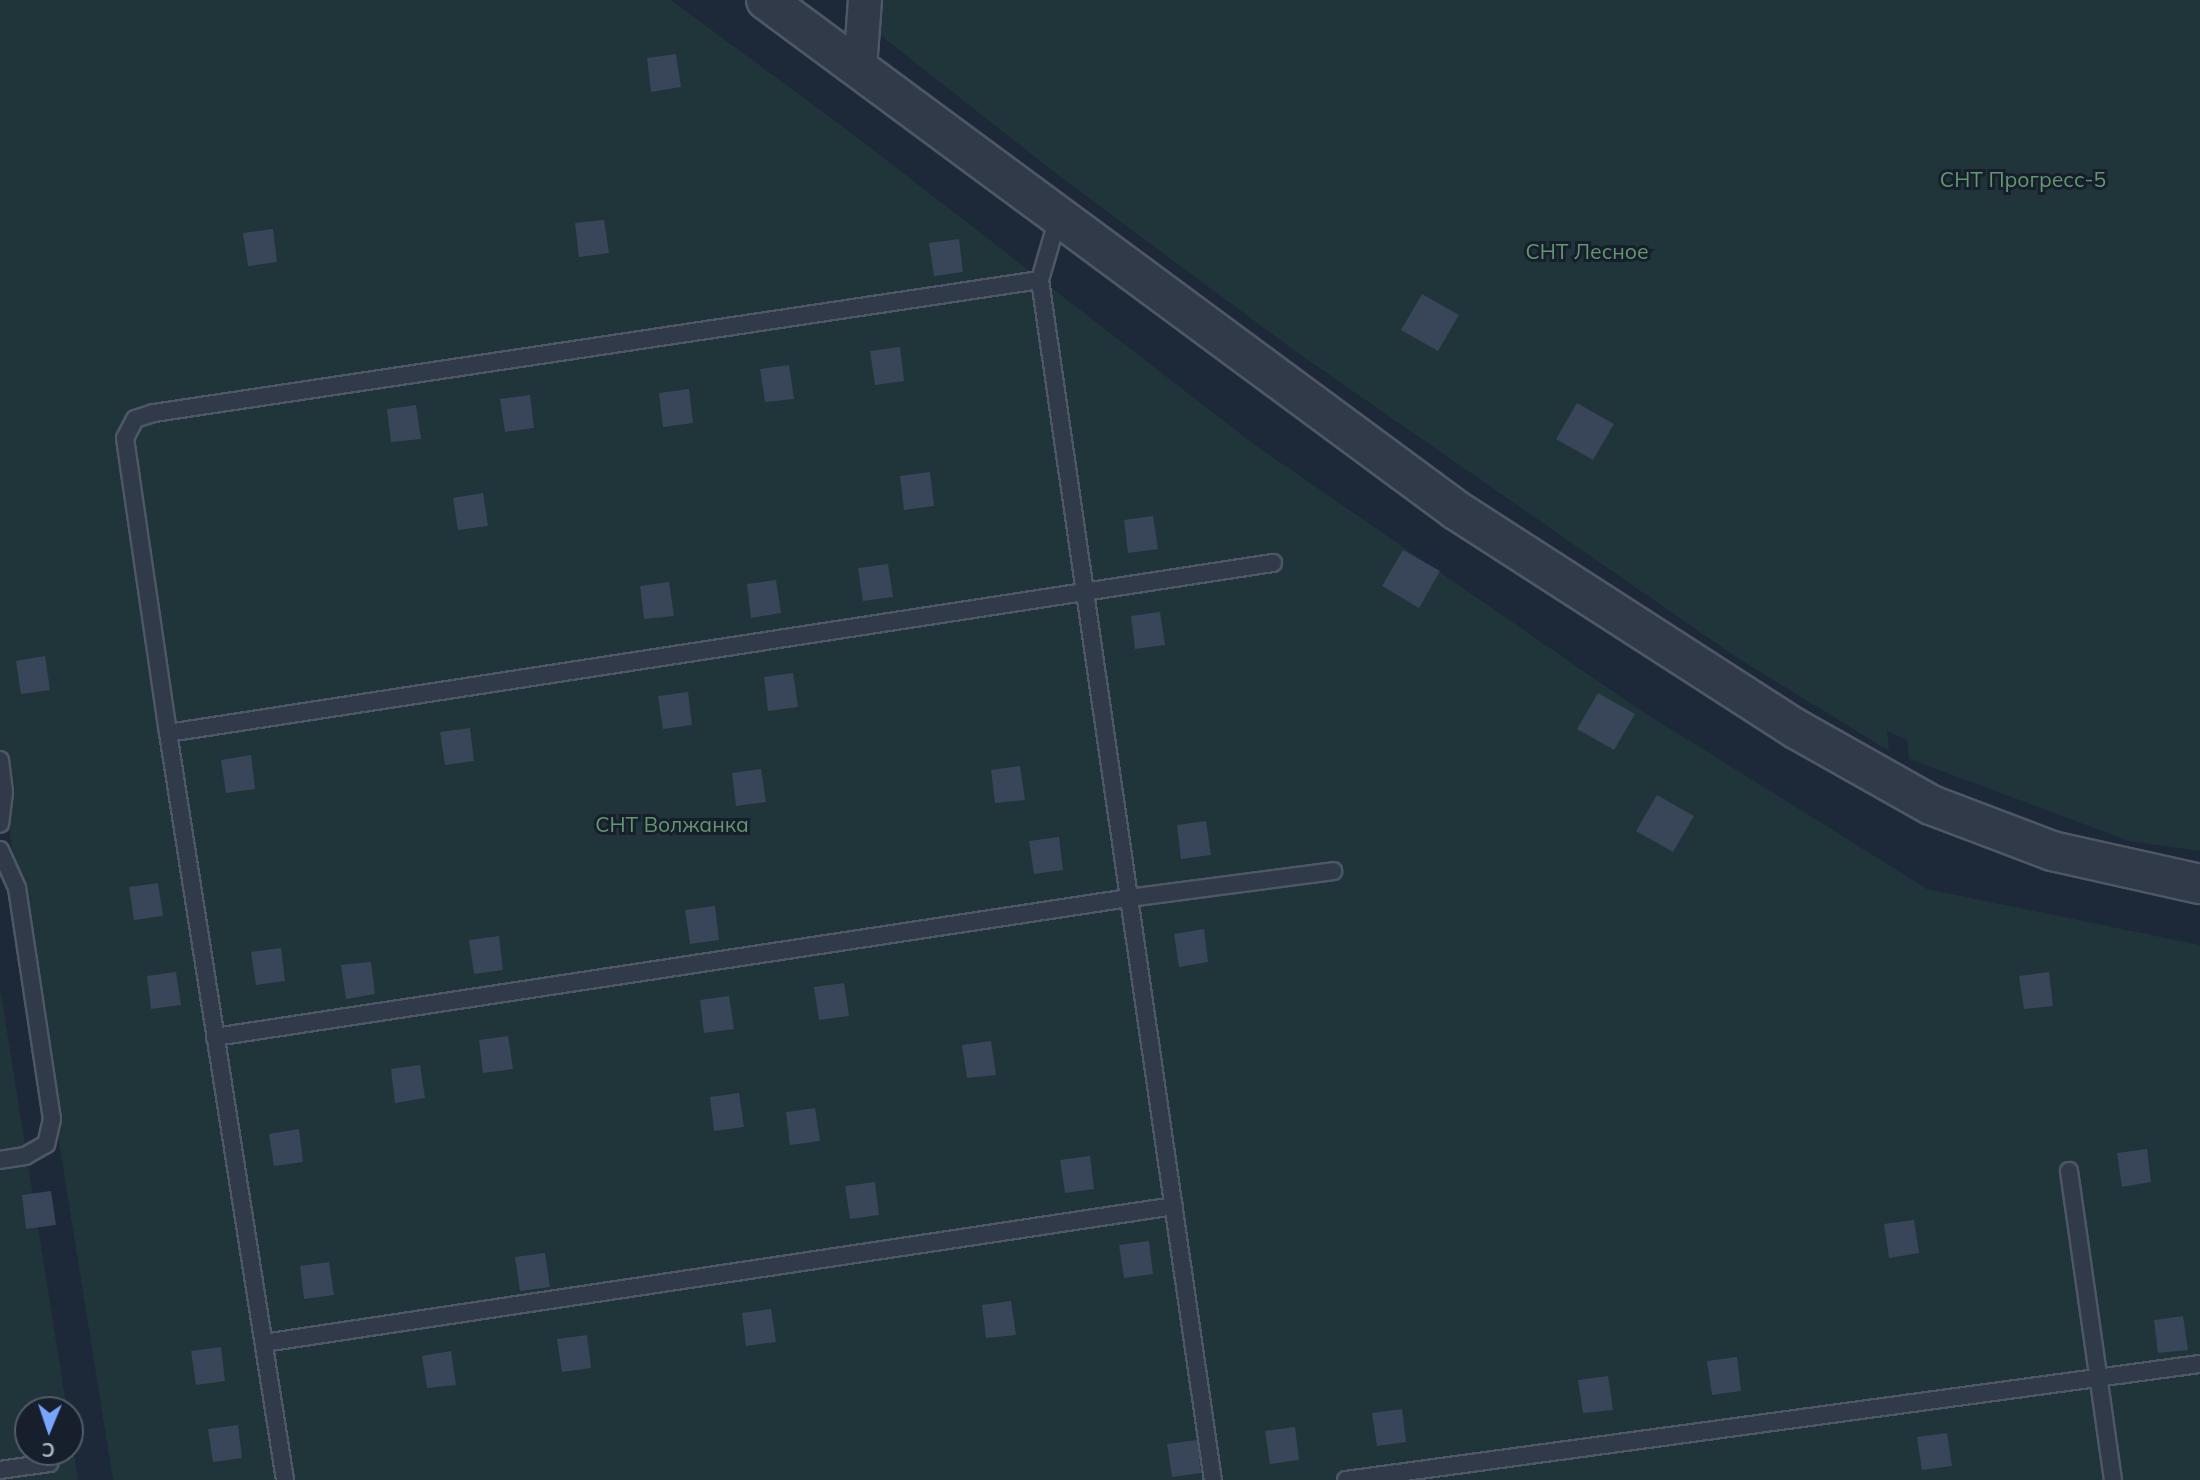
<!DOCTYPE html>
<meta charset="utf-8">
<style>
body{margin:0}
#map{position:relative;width:2200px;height:1480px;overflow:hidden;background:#1d2838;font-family:Mulish,sans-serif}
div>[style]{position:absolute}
.green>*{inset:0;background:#1f3539}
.building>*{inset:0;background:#394558}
.roads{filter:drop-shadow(2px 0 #4e5766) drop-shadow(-2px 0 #4e5766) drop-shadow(0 2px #4e5766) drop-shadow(0 -2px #4e5766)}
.service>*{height:16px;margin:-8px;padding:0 8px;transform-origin:8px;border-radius:8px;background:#313a48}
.minor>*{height:32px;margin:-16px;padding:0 16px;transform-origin:16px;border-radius:16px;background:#313a48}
.tertiary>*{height:38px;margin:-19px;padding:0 19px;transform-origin:19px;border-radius:19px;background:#313a48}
span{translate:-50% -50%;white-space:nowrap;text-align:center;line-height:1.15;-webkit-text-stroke:6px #171f2c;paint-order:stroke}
.park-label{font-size:21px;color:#61976f}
.north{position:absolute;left:14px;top:1396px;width:70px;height:70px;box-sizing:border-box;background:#171f2c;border:2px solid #525b69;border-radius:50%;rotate:182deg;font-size:19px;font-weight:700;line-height:28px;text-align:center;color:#aab4c5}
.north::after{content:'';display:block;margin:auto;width:24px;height:32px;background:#76a6ff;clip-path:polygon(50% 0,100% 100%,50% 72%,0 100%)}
</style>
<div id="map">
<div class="green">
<div style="clip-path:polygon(0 0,671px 0,854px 135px,1255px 445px,1637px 708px,1927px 889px,2200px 945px,2200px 1480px,113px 1480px,0 773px)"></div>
<div style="clip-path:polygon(849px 0,2200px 0,2200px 851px,2129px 841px,1909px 759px,1907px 740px,1887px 731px,1889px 751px,1736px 657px,1295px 351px,1059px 176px,879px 34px)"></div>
<div style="clip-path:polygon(0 987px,67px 1410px,28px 1410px,28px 1452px,70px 1452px,70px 1428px,78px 1480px,0 1480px)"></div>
</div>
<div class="building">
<div style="clip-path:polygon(676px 54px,681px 87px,651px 92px,647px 58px)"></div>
<div style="clip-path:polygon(604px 220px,609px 253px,579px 257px,575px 223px)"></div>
<div style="clip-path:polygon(273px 229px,277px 262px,248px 266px,243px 233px)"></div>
<div style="clip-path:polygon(959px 239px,963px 272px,934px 276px,929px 243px)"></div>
<div style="clip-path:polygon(1422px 294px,1459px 315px,1438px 351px,1401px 330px)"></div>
<div style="clip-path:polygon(900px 347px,904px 381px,875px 385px,870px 351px)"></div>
<div style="clip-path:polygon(789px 365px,794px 399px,765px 402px,760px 369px)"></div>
<div style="clip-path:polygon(689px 389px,693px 423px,663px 427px,659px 393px)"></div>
<div style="clip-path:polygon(530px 395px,534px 428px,505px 432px,500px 399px)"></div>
<div style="clip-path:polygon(1577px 403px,1614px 424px,1593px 460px,1556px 439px)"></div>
<div style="clip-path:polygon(416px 405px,421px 439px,391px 442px,387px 409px)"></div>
<div style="clip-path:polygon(930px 472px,934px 506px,904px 510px,900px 476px)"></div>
<div style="clip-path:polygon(483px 493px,488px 526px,458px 530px,453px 498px)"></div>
<div style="clip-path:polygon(1153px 516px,1158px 549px,1128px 553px,1124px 520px)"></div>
<div style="clip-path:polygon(1403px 550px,1440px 571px,1419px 608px,1382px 586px)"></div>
<div style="clip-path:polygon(888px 564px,893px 597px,863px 601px,858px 568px)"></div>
<div style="clip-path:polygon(776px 580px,781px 613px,751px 618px,747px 584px)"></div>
<div style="clip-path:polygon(669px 582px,674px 616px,644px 619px,640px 586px)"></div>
<div style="clip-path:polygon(1160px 612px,1165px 645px,1135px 649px,1131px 616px)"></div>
<div style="clip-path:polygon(45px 656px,50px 690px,21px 694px,16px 661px)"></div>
<div style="clip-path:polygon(793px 673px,798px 707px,768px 711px,764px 677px)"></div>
<div style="clip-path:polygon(688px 692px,692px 725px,663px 729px,658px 696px)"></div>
<div style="clip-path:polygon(1598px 693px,1635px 714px,1614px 750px,1577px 729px)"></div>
<div style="clip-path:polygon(470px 728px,474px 761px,445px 765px,440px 732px)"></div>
<div style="clip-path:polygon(251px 755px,255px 789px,226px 793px,221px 760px)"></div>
<div style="clip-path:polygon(1020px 766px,1025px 800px,995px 803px,991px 770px)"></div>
<div style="clip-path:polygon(761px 769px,766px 802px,736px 806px,732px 773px)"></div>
<div style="clip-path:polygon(1657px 795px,1694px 816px,1673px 852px,1636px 831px)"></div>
<div style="clip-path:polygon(1206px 821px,1211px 855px,1181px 859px,1177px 825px)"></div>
<div style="clip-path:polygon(1059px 837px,1063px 870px,1034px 874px,1029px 841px)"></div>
<div style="clip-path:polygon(158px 883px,163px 916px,134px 920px,129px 887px)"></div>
<div style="clip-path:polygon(715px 906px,719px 940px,690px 944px,685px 910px)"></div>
<div style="clip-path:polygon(1204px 929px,1208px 962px,1179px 967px,1174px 934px)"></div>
<div style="clip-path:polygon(499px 936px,503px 970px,474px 974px,469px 940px)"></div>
<div style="clip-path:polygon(281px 948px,285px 981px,256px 985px,251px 952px)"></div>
<div style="clip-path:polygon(371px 962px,375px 994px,346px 999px,341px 965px)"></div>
<div style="clip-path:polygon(176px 972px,181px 1005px,151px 1009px,147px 976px)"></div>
<div style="clip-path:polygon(2049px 972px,2053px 1006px,2024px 1009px,2019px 976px)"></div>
<div style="clip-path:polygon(844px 983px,849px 1016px,819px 1020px,814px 987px)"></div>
<div style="clip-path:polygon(729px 996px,734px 1029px,704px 1033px,700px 1000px)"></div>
<div style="clip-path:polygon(508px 1036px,513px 1069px,483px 1073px,479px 1040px)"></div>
<div style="clip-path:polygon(991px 1041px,996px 1075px,967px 1078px,962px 1045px)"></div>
<div style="clip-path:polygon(420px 1065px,425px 1098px,395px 1103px,391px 1069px)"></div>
<div style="clip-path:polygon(739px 1093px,744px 1127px,714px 1131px,710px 1097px)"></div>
<div style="clip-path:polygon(815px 1108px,820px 1141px,790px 1145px,786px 1112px)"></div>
<div style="clip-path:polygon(299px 1129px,303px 1162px,274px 1166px,269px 1134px)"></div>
<div style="clip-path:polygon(2147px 1149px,2151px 1182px,2122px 1187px,2117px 1153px)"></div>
<div style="clip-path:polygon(1090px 1156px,1094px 1189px,1065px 1193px,1060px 1160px)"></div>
<div style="clip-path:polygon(875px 1182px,879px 1215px,850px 1219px,845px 1186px)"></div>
<div style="clip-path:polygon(51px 1191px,56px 1225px,26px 1229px,22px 1195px)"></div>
<div style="clip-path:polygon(1914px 1220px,1919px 1253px,1889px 1258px,1884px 1224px)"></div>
<div style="clip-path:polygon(1149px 1241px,1153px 1274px,1124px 1278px,1119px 1245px)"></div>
<div style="clip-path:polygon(545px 1253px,550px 1287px,520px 1291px,515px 1257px)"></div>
<div style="clip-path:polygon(329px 1262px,334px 1295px,304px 1299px,300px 1266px)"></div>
<div style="clip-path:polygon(1011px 1301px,1016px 1335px,986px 1338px,982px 1305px)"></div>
<div style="clip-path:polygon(771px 1309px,776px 1342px,746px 1346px,742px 1313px)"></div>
<div style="clip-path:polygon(2183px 1316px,2188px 1350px,2158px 1353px,2154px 1320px)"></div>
<div style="clip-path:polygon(587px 1335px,591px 1368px,562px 1372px,557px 1339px)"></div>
<div style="clip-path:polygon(221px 1347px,225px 1381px,196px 1385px,191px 1351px)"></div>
<div style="clip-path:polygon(451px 1351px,456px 1385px,427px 1388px,422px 1356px)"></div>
<div style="clip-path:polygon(1737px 1357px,1741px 1391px,1712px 1395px,1707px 1361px)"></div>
<div style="clip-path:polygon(1608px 1376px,1613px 1410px,1583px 1413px,1578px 1380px)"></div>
<div style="clip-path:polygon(1402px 1409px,1406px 1442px,1377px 1446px,1372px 1413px)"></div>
<div style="clip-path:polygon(238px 1425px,242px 1458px,213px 1462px,208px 1429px)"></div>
<div style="clip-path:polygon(1295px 1427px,1299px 1460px,1270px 1464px,1265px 1431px)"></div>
<div style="clip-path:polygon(1947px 1433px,1952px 1466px,1922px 1470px,1917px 1437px)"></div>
<div style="clip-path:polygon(1197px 1440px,1201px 1473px,1172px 1477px,1167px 1444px)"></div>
</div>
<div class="roads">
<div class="service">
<div style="left:1058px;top:218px;width:65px;rotate:106.2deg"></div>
<div style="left:1040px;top:280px;width:1212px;rotate:81.8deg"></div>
<div style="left:168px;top:733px;width:1118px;rotate:-8.75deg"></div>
<div style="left:0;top:760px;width:32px;rotate:83deg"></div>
<div style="left:4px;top:792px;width:32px;rotate:97deg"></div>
<div style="left:0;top:850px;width:42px;rotate:65.9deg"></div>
<div style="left:17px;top:888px;width:234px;rotate:81.4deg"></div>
<div style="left:52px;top:1119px;width:26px;rotate:103deg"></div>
<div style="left:46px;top:1144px;width:24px;rotate:150deg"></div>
<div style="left:25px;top:1156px;width:25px;rotate:171deg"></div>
<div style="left:215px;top:1037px;width:925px;rotate:-8.65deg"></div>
<div style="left:1129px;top:898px;width:206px;rotate:-7.5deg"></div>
<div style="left:2069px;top:1171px;width:312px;rotate:81.9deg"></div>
<div style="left:264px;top:1343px;width:920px;rotate:-8.56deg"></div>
<div style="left:0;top:1470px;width:50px;rotate:-8deg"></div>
<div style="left:285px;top:1480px;width:756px;rotate:-98.9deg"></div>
<div style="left:168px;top:733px;width:298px;rotate:-98.3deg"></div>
<div style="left:125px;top:438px;width:21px;rotate:-62deg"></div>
<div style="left:135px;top:419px;width:20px;rotate:-18deg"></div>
<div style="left:154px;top:413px;width:896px;rotate:-8.54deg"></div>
<div style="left:1346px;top:1480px;width:862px;rotate:-7.74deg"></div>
</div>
<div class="minor">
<div style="left:860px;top:68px;width:68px;rotate:-85.8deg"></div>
</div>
<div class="tertiary">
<div style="left:766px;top:0;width:858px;rotate:36.47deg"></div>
<div style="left:1456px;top:510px;width:404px;rotate:32.8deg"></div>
<div style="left:1796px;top:729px;width:155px;rotate:29.4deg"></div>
<div style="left:1931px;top:805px;width:129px;rotate:20.8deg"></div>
<div style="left:2052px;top:851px;width:152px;rotate:12.6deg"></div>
</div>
</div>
<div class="park-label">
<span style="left:2023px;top:179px">СНТ Прогресс-5</span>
<span style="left:1587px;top:251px">СНТ Лесное</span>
<span style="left:672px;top:824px">СНТ Волжанка</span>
</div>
<div class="north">С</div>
</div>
